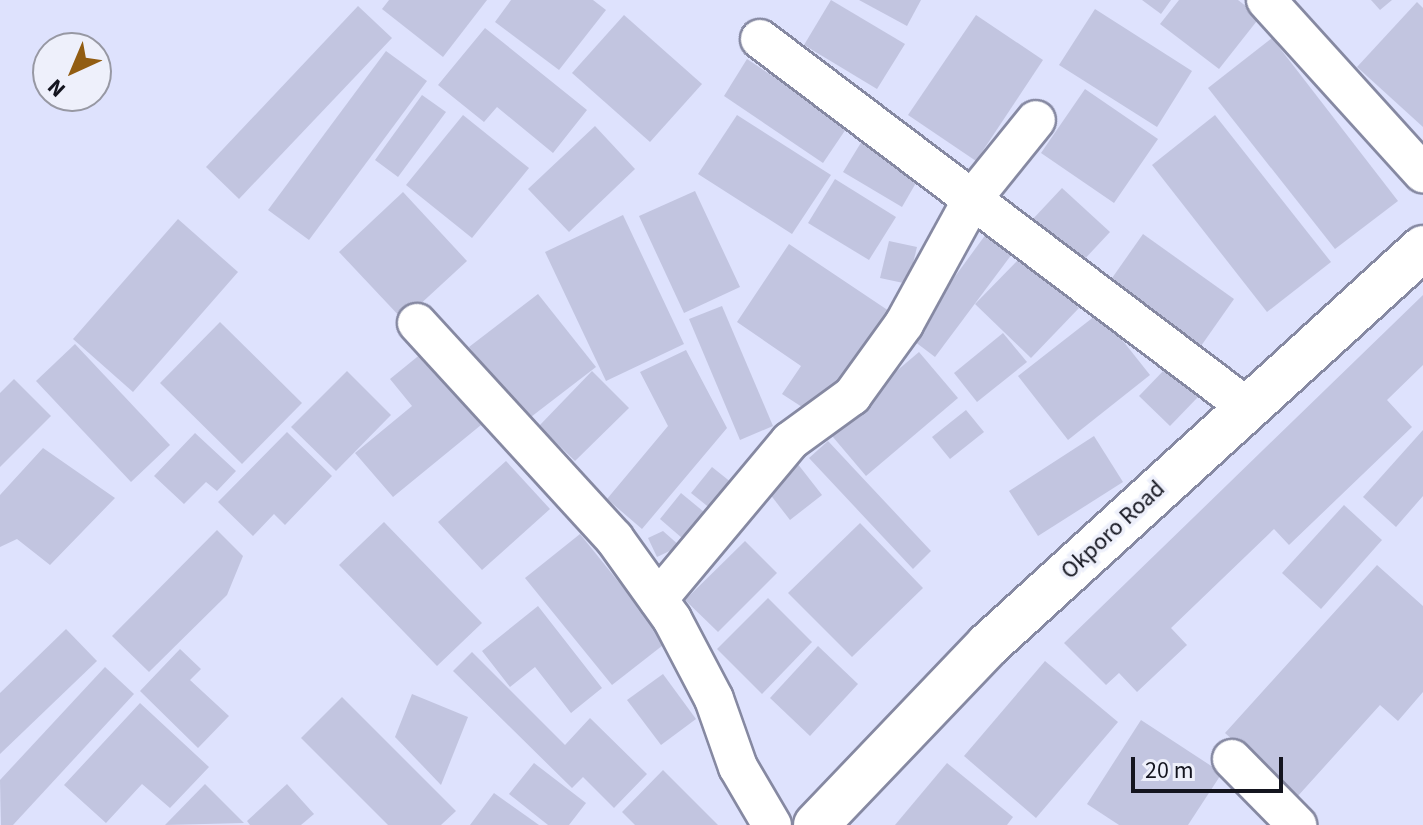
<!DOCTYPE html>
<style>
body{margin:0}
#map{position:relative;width:1423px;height:825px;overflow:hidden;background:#dee2fd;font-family:"Source Sans 3",sans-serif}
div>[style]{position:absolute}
.building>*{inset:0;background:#c2c5e0}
.roads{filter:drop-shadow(2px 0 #8689a2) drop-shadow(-2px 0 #8689a2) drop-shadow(0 2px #8689a2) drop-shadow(0 -2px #8689a2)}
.minor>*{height:38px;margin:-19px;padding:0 19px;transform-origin:19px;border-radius:19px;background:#fff}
.secondary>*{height:44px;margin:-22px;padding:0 22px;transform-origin:22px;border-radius:22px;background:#fff}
span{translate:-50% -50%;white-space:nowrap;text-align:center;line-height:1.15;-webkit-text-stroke:7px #eef0fb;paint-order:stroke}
.street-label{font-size:24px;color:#14151f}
.north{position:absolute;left:32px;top:32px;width:80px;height:80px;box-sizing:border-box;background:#eef0fb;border:2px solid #9798a3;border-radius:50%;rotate:224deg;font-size:22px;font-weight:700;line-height:32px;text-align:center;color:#14151f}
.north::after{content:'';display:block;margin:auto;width:28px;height:36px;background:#925d12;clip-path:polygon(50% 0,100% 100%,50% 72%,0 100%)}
.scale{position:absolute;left:1131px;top:757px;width:152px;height:36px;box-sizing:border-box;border:4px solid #14151f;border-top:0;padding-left:10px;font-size:24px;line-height:28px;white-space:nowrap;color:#14151f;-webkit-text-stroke:6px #eef0fb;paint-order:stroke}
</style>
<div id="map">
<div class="building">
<div style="clip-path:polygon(389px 0,487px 0,443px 57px,382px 9px)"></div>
<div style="clip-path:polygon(511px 0,593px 0,606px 10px,559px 70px,495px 22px)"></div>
<div style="clip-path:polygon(831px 0,905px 44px,877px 89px,804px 45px)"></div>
<div style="clip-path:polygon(859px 0,921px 0,907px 26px)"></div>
<div style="clip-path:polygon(1142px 0,1171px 0,1161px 14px)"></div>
<div style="clip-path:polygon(1179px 0,1238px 0,1260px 17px,1219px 69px,1160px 24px)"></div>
<div style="clip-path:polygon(1371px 0,1392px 0,1380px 10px)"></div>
<div style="clip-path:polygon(1417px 2px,1423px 8px,1423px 127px,1357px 67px)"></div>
<div style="clip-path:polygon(358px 6px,392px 38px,239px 199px,206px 167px)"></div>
<div style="clip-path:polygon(1095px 9px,1192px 71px,1157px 127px,1059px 65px)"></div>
<div style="clip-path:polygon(624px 15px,702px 84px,650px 142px,572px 73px)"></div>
<div style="clip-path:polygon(976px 15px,1043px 60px,976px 161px,908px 115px)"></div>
<div style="clip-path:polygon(485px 28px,587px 110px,553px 153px,497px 107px,484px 122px,438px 85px)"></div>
<div style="clip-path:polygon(1272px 38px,1398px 201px,1335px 249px,1208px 88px)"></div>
<div style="clip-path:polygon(386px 51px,427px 81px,309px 240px,268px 210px)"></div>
<div style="clip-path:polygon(747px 59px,848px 126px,823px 163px,724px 96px)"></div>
<div style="clip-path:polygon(1085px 89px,1158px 139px,1114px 203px,1041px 153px)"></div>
<div style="clip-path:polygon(422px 95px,446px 112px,398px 177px,375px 160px)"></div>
<div style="clip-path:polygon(463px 115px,529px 168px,472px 238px,406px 185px)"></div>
<div style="clip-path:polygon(737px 115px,831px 175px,792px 234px,698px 174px)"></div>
<div style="clip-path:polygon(1215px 115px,1331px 262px,1267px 312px,1152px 165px)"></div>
<div style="clip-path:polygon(595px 126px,635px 169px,569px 232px,528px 189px)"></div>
<div style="clip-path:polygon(862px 141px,920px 176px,902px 207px,843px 172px)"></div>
<div style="clip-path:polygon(835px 179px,896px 217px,869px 260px,808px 223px)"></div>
<div style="clip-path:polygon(1062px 188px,1110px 232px,1080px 264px,1032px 220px)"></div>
<div style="clip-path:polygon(695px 191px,740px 287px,684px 313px,639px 216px)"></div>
<div style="clip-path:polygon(403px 192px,467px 261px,403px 320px,339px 252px)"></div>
<div style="clip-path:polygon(623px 215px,684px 344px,606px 381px,545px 252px)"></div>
<div style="clip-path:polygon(178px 219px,238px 272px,133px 392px,73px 339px)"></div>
<div style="clip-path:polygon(989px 230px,1015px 250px,935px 357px,910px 338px)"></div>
<div style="clip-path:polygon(1143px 234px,1234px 299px,1201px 346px,1110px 281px)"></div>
<div style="clip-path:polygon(889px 241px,917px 247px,908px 284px,880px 278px)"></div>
<div style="clip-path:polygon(789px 244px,889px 311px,819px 418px,782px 394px,801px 366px,737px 322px)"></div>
<div style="clip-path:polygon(1024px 254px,1079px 308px,1031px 358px,975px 304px)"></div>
<div style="clip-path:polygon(538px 294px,596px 367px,527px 420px,469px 347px)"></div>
<div style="clip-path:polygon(1423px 295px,1423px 365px,1387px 400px,1412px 427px,1289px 545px,1274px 529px,1171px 628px,1187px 645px,1137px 692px,1119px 673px,1106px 685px,1064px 643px)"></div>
<div style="clip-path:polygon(722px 306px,773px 426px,740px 440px,689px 319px)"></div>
<div style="clip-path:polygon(1100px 312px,1150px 375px,1068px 440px,1018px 376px)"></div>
<div style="clip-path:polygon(220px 322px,302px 403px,242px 464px,160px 383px)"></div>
<div style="clip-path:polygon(1003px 333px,1027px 362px,977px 402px,954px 373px)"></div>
<div style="clip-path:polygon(75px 344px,170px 445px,131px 482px,36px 381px)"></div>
<div style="clip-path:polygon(686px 350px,727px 428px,642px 529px,607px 499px,668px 426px,640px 372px)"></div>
<div style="clip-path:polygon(919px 352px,958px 398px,866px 476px,827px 430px)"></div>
<div style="clip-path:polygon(422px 353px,481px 425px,393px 497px,355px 453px,412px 406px,390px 379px)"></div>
<div style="clip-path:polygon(1167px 367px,1198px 397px,1170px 426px,1139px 396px)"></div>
<div style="clip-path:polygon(347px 371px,391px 415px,336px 471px,291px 427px)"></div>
<div style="clip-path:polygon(592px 371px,629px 408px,575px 461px,539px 426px)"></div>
<div style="clip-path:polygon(14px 379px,51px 416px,0 467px,0 393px)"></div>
<div style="clip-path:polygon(966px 410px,984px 432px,950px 459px,932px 437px)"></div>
<div style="clip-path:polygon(1423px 430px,1423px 496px,1396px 527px,1363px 497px)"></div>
<div style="clip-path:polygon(287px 432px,332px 476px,285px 525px,274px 514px,253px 536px,218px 502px)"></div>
<div style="clip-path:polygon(195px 433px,236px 471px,217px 491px,206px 482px,184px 504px,154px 476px)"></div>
<div style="clip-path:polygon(1094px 436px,1123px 482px,1038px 536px,1009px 491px)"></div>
<div style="clip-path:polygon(828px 441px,931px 551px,913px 569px,809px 458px)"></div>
<div style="clip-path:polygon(43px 448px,115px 498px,50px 565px,17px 539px,0 547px,0 495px)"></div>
<div style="clip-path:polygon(506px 461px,550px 509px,482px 570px,438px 522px)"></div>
<div style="clip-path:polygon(797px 463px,822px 495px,790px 520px,766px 489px)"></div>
<div style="clip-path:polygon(712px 467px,732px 483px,711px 509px,691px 493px)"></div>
<div style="clip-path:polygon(681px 493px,704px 512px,682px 538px,660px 519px)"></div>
<div style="clip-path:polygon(1344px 505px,1382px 540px,1321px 609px,1282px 573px)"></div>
<div style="clip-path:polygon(384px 522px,482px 623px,437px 666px,339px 565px)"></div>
<div style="clip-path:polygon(860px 523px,923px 588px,852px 657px,788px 593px)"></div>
<div style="clip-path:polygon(217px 530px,243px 556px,227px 595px,149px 672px,112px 636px)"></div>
<div style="clip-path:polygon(663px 531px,680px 546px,657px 557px,648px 538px)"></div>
<div style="clip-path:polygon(580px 534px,667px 642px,612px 685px,525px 578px)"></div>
<div style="clip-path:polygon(745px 541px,777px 573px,718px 632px,685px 600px)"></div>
<div style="clip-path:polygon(1377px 565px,1423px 606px,1423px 692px,1398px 721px,1380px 705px,1297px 797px,1225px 733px)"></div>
<div style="clip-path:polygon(768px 598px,812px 642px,762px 694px,717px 649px)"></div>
<div style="clip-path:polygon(538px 606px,602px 688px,571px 713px,535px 667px,510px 687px,482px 651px)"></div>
<div style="clip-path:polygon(66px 629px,97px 661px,0 754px,0 693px)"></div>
<div style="clip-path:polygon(818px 646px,858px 684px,810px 736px,770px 698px)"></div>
<div style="clip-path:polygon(180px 649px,201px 669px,190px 680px,229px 716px,198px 748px,140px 691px)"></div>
<div style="clip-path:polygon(472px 652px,565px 745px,590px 718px,647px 774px,614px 808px,583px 777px,572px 788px,453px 671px)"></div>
<div style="clip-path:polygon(1045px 661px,1118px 722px,1036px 818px,964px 756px)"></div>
<div style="clip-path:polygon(105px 667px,134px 694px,13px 825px,1px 825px,0 780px)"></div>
<div style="clip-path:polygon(663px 674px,696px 719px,661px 745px,627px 700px)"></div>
<div style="clip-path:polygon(412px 694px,468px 717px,441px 785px,395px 737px)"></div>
<div style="clip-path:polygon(342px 697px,456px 811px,441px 825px,388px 825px,301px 738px)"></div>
<div style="clip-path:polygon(140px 703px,209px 767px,170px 808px,142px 784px,106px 823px,64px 785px)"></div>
<div style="clip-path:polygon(1141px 720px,1222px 773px,1188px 825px,1119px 825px,1087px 804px)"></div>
<div style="clip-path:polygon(534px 763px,586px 803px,569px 825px,548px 825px,509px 794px)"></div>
<div style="clip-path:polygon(947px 763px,1013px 817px,1007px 825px,895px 825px)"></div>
<div style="clip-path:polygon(663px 770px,718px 825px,635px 825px,622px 812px)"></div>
<div style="clip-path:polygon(205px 784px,244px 823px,165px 825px)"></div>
<div style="clip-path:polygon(287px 784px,314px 814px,301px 825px,250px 825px,247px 821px)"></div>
<div style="clip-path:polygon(494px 793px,539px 825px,470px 825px)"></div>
</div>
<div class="roads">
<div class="minor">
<div style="left:1266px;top:0;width:234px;rotate:47.8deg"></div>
<div style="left:760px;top:39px;width:610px;rotate:37.08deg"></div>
<div style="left:417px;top:323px;width:292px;rotate:47.5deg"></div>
<div style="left:614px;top:538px;width:100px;rotate:54.4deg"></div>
<div style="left:672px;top:619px;width:90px;rotate:62.3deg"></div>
<div style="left:714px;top:699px;width:72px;rotate:70.6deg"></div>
<div style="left:738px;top:767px;width:67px;rotate:59.6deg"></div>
<div style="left:658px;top:599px;width:206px;rotate:-50.1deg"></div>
<div style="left:790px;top:441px;width:77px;rotate:-36deg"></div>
<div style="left:852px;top:396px;width:89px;rotate:-54.2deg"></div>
<div style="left:904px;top:324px;width:144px;rotate:-61.3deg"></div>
<div style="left:973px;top:198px;width:100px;rotate:-51.1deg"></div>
<div style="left:1232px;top:759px;width:93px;rotate:45.4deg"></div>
</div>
<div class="secondary">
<div style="left:816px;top:825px;width:249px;rotate:-46.3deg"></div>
<div style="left:988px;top:645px;width:589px;rotate:-42.38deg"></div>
</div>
</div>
<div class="street-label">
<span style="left:1113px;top:530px;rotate:-43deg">Okporo Road</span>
</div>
<div class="north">N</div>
<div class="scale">20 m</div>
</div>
